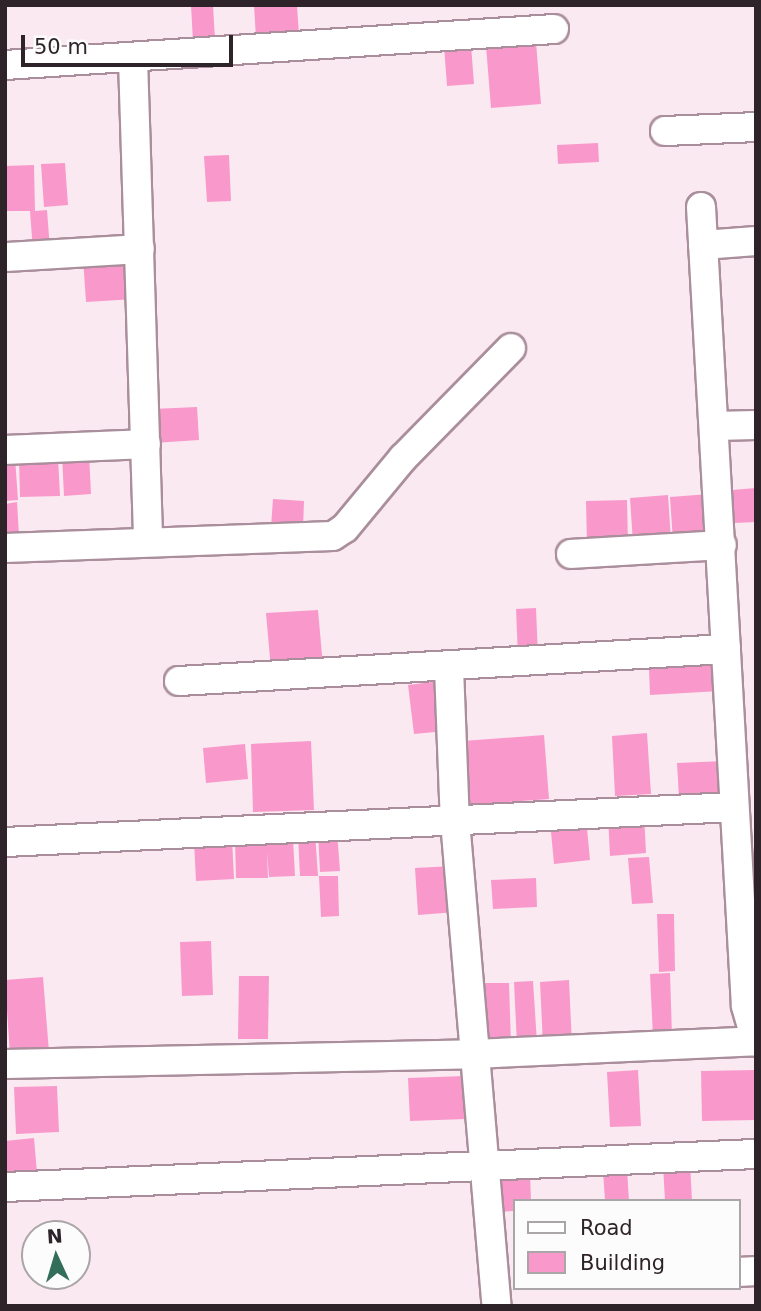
<!DOCTYPE html>
<style>
body{margin:0}
#map{position:relative;width:761px;height:1311px;overflow:hidden;background:#fbe9f1;font-family:"DejaVu Sans",sans-serif}
div>[style]{position:absolute}
.building>*{inset:0;background:#f999cb}
.roads{filter:drop-shadow(2px 0 #aa8e9b) drop-shadow(-2px 0 #aa8e9b) drop-shadow(0 2px #aa8e9b) drop-shadow(0 -2px #aa8e9b)}
.street>*{height:28px;margin:-14px;padding:0 14px;transform-origin:14px;border-radius:14px;background:#fff}
span{translate:-50% -50%;white-space:nowrap;text-align:center;line-height:1.15;-webkit-text-stroke:5px #fcfcfc;paint-order:stroke}
.frame{position:absolute;inset:0;border:7px solid #2e2328;pointer-events:none}
.legend{position:absolute;left:513px;top:1199px;width:228px;height:91px;box-sizing:border-box;background:#fcfcfc;border:2px solid #aaa5a7;margin:0;padding:9px 12px;list-style:none;font-size:21px;color:#2e2328}
.legend li{display:flex;align-items:center;gap:14px;height:35px}
.legend b{width:35px;border:2px solid #aaa5a7}
.north{position:absolute;left:21px;top:1220px;width:70px;height:70px;box-sizing:border-box;background:#fcfcfc;border:2px solid #aaa5a7;border-radius:50%;rotate:356deg;font-size:19px;font-weight:700;line-height:28px;text-align:center;color:#2e2328}
.north::after{content:'';display:block;margin:auto;width:24px;height:32px;background:#326e59;clip-path:polygon(50% 0,100% 100%,50% 72%,0 100%)}
.scale{position:absolute;left:21px;top:35px;width:212px;height:32px;box-sizing:border-box;border:4px solid #2e2328;border-top:0;padding-left:9px;font-size:21px;line-height:24px;white-space:nowrap;color:#2e2328;-webkit-text-stroke:5px #fcfcfc;paint-order:stroke}
</style>
<div id="map">
<div class="building">
<div style="clip-path:polygon(191px 5px,213px 5px,215px 40px,193px 42px)"></div>
<div style="clip-path:polygon(254px 5px,297px 5px,299px 36px,256px 38px)"></div>
<div style="clip-path:polygon(536px 42px,541px 104px,491px 108px,486px 46px)"></div>
<div style="clip-path:polygon(471px 45px,474px 84px,447px 86px,444px 46px)"></div>
<div style="clip-path:polygon(598px 143px,599px 162px,558px 164px,557px 145px)"></div>
<div style="clip-path:polygon(229px 155px,231px 201px,207px 202px,204px 156px)"></div>
<div style="clip-path:polygon(65px 163px,68px 205px,44px 207px,41px 164px)"></div>
<div style="clip-path:polygon(34px 165px,35px 211px,47px 210px,50px 249px,33px 251px,30px 211px,6px 211px,5px 166px)"></div>
<div style="clip-path:polygon(132px 256px,135px 299px,86px 302px,83px 258px)"></div>
<div style="clip-path:polygon(197px 407px,199px 440px,154px 443px,152px 409px)"></div>
<div style="clip-path:polygon(89px 453px,91px 494px,64px 496px,62px 455px)"></div>
<div style="clip-path:polygon(58px 457px,60px 496px,20px 497px,19px 458px)"></div>
<div style="clip-path:polygon(15px 458px,18px 500px,5px 501px,5px 459px)"></div>
<div style="clip-path:polygon(756px 488px,756px 522px,734px 523px,732px 490px)"></div>
<div style="clip-path:polygon(709px 494px,712px 538px,673px 541px,670px 497px)"></div>
<div style="clip-path:polygon(668px 495px,671px 540px,633px 543px,630px 498px)"></div>
<div style="clip-path:polygon(273px 499px,304px 501px,303px 529px,271px 527px)"></div>
<div style="clip-path:polygon(627px 500px,628px 544px,587px 545px,586px 501px)"></div>
<div style="clip-path:polygon(17px 502px,19px 535px,5px 536px,5px 504px)"></div>
<div style="clip-path:polygon(536px 608px,538px 657px,518px 657px,516px 609px)"></div>
<div style="clip-path:polygon(318px 610px,323px 666px,271px 670px,266px 613px)"></div>
<div style="clip-path:polygon(719px 665px,720px 691px,650px 695px,649px 669px)"></div>
<div style="clip-path:polygon(440px 681px,446px 731px,414px 734px,408px 685px)"></div>
<div style="clip-path:polygon(647px 733px,651px 794px,615px 796px,612px 736px)"></div>
<div style="clip-path:polygon(544px 735px,549px 799px,468px 805px,463px 741px)"></div>
<div style="clip-path:polygon(311px 741px,314px 810px,253px 812px,251px 744px)"></div>
<div style="clip-path:polygon(245px 744px,248px 779px,206px 783px,203px 748px)"></div>
<div style="clip-path:polygon(724px 761px,726px 795px,679px 798px,677px 763px)"></div>
<div style="clip-path:polygon(644px 814px,646px 853px,610px 856px,608px 816px)"></div>
<div style="clip-path:polygon(586px 818px,590px 860px,554px 864px,550px 821px)"></div>
<div style="clip-path:polygon(337px 831px,340px 871px,320px 872px,318px 832px)"></div>
<div style="clip-path:polygon(315px 833px,318px 876px,300px 876px,298px 835px)"></div>
<div style="clip-path:polygon(293px 838px,295px 876px,269px 877px,267px 852px,268px 878px,236px 878px,235px 839px)"></div>
<div style="clip-path:polygon(232px 839px,234px 879px,196px 881px,194px 841px)"></div>
<div style="clip-path:polygon(649px 857px,653px 903px,632px 904px,628px 858px)"></div>
<div style="clip-path:polygon(453px 866px,456px 912px,418px 915px,415px 868px)"></div>
<div style="clip-path:polygon(319px 876px,338px 876px,339px 916px,321px 917px)"></div>
<div style="clip-path:polygon(536px 878px,537px 907px,493px 909px,491px 880px)"></div>
<div style="clip-path:polygon(657px 914px,674px 914px,675px 971px,659px 972px)"></div>
<div style="clip-path:polygon(211px 941px,213px 995px,182px 996px,180px 942px)"></div>
<div style="clip-path:polygon(670px 973px,672px 1036px,653px 1037px,650px 974px)"></div>
<div style="clip-path:polygon(239px 976px,269px 976px,268px 1039px,238px 1039px)"></div>
<div style="clip-path:polygon(43px 977px,49px 1052px,10px 1055px,5px 980px)"></div>
<div style="clip-path:polygon(569px 980px,572px 1045px,543px 1046px,540px 982px)"></div>
<div style="clip-path:polygon(533px 981px,537px 1043px,517px 1045px,514px 982px)"></div>
<div style="clip-path:polygon(483px 983px,509px 983px,511px 1044px,486px 1044px)"></div>
<div style="clip-path:polygon(638px 1070px,641px 1126px,610px 1127px,607px 1072px)"></div>
<div style="clip-path:polygon(755px 1070px,756px 1120px,702px 1121px,701px 1071px)"></div>
<div style="clip-path:polygon(465px 1076px,466px 1119px,410px 1121px,408px 1078px)"></div>
<div style="clip-path:polygon(57px 1086px,59px 1132px,16px 1134px,14px 1087px)"></div>
<div style="clip-path:polygon(34px 1138px,37px 1173px,5px 1175px,5px 1141px)"></div>
<div style="clip-path:polygon(690px 1163px,692px 1201px,665px 1201px,663px 1165px)"></div>
<div style="clip-path:polygon(627px 1169px,629px 1201px,605px 1201px,603px 1171px)"></div>
<div style="clip-path:polygon(530px 1173px,531px 1201px,514px 1201px,514px 1211px,496px 1212px,495px 1175px)"></div>
</div>
<div class="roads">
<div class="street">
<div style="left:133px;top:59px;width:483px;rotate:88.2deg"></div>
<div style="left:5px;top:65px;width:550px;rotate:-3.75deg"></div>
<div style="left:665px;top:131px;width:91px;rotate:-2.5deg"></div>
<div style="left:701px;top:207px;width:800px;rotate:86.78deg"></div>
<div style="left:746px;top:1006px;width:37px;rotate:74deg"></div>
<div style="left:703px;top:245px;width:53px;rotate:-4.3deg"></div>
<div style="left:5px;top:257px;width:135px;rotate:-3.4deg"></div>
<div style="left:714px;top:426px;width:42px;rotate:-1.4deg"></div>
<div style="left:5px;top:450px;width:141px;rotate:-2.4deg"></div>
<div style="left:5px;top:548px;width:328px;rotate:-2.1deg"></div>
<div style="left:333px;top:536px;width:14px;rotate:-34deg"></div>
<div style="left:345px;top:528px;width:91px;rotate:-50.4deg"></div>
<div style="left:403px;top:458px;width:154px;rotate:-45.5deg"></div>
<div style="left:571px;top:554px;width:151px;rotate:-3.4deg"></div>
<div style="left:449px;top:668px;width:153px;rotate:87.8deg"></div>
<div style="left:455px;top:821px;width:487px;rotate:85.1deg"></div>
<div style="left:179px;top:681px;width:548px;rotate:-3.35deg"></div>
<div style="left:5px;top:842px;width:730px;rotate:-2.75deg"></div>
<div style="left:5px;top:1064px;width:469px;rotate:-1.2deg"></div>
<div style="left:474px;top:1054px;width:282px;rotate:-2.6deg"></div>
<div style="left:5px;top:1187px;width:752px;rotate:-2.52deg"></div>
<div style="left:738px;top:1272px;width:18px;rotate:-3deg"></div>
</div>
</div>
<div class="frame"></div>
<ul class="legend">
<li><b style="height:9px;background:#fff"></b>Road</li>
<li><b style="height:19px;background:#f999cb"></b>Building</li>
</ul>
<div class="north">N</div>
<div class="scale">50 m</div>
</div>
